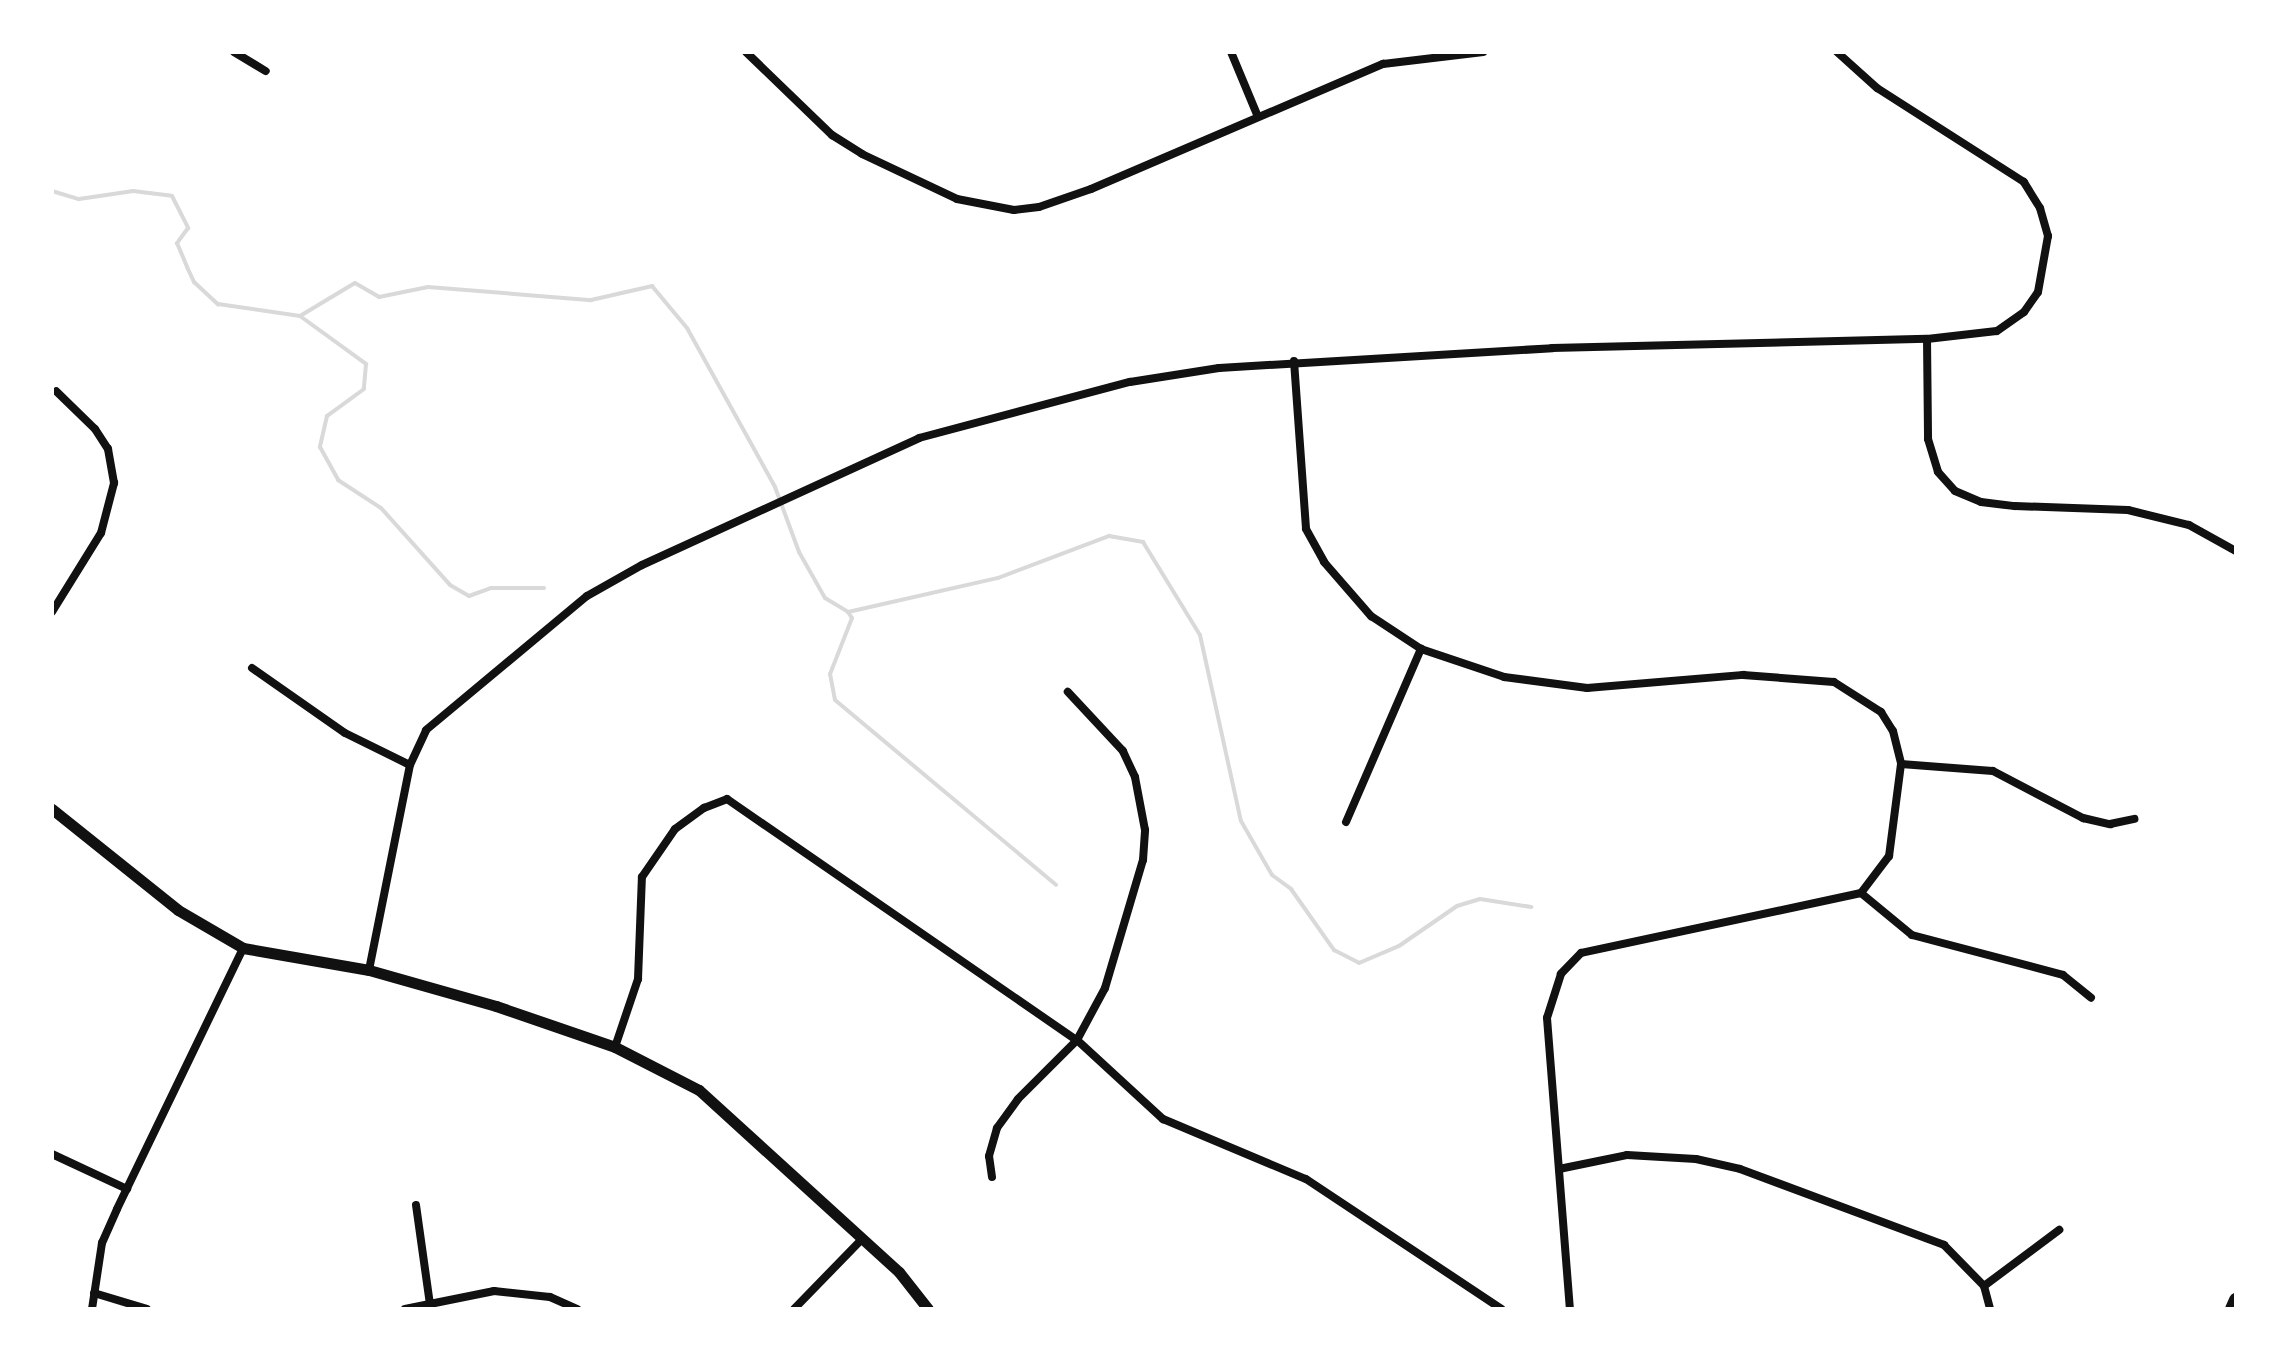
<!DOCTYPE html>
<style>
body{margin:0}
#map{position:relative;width:2288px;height:1361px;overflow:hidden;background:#fff;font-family:Barlow,sans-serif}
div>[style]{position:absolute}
.stream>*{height:4px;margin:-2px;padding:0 2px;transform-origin:2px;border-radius:2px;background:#d9d9d9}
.minor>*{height:8px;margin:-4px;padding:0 4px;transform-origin:4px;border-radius:4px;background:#111}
.secondary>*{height:11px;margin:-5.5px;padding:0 5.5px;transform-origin:5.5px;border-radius:5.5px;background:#111}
.motorway>*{height:14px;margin:-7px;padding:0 7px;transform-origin:7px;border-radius:7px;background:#111}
span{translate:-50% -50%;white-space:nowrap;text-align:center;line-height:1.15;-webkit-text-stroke:8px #fff;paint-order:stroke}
.frame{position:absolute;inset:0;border:54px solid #fff;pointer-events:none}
</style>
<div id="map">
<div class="stream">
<div style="left:52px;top:191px;width:28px;rotate:17deg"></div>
<div style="left:79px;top:199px;width:55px;rotate:-8.4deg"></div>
<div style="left:133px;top:191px;width:39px;rotate:7deg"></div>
<div style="left:172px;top:196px;width:36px;rotate:63deg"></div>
<div style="left:188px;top:228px;width:19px;rotate:126deg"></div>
<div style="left:177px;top:243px;width:26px;rotate:67deg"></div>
<div style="left:187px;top:267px;width:17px;rotate:65deg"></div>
<div style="left:194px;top:282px;width:33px;rotate:43deg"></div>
<div style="left:218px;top:304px;width:83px;rotate:8.3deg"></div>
<div style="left:300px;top:316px;width:64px;rotate:-31deg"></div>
<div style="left:355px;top:283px;width:28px;rotate:30deg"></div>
<div style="left:379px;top:297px;width:50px;rotate:-11.5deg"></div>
<div style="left:428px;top:287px;width:164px;rotate:4.6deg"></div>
<div style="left:591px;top:300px;width:63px;rotate:-12.9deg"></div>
<div style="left:652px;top:286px;width:55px;rotate:50.2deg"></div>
<div style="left:687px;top:328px;width:182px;rotate:61deg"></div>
<div style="left:775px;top:487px;width:69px;rotate:69.7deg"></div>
<div style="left:799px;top:552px;width:53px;rotate:60.5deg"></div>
<div style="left:825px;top:598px;width:27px;rotate:31deg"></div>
<div style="left:848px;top:612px;width:154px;rotate:-12.8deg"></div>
<div style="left:998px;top:578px;width:119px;rotate:-20.7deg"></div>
<div style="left:1109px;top:536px;width:35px;rotate:10deg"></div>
<div style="left:1143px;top:542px;width:109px;rotate:58.5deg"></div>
<div style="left:1200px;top:635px;width:190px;rotate:77.6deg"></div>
<div style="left:1241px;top:821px;width:62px;rotate:60.1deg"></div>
<div style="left:1272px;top:875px;width:24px;rotate:36deg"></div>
<div style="left:1291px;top:889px;width:75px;rotate:54.8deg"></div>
<div style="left:1334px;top:950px;width:28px;rotate:27deg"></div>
<div style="left:1359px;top:963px;width:43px;rotate:-23deg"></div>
<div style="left:1399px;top:946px;width:70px;rotate:-34.6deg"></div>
<div style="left:1457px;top:906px;width:24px;rotate:-17deg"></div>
<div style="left:1480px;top:899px;width:52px;rotate:8.9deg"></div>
<div style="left:300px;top:316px;width:82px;rotate:36deg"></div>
<div style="left:366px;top:364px;width:25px;rotate:95deg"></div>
<div style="left:364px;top:389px;width:46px;rotate:143.9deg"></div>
<div style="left:327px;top:416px;width:32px;rotate:103deg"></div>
<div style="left:320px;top:447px;width:38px;rotate:61deg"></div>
<div style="left:338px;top:480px;width:51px;rotate:33.1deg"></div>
<div style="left:381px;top:508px;width:103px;rotate:48.1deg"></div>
<div style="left:450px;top:585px;width:22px;rotate:30deg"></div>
<div style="left:469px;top:596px;width:23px;rotate:-20deg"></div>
<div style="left:491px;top:588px;width:53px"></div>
<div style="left:848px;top:612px;width:7px;rotate:56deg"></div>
<div style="left:852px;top:618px;width:60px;rotate:111.4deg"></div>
<div style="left:830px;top:674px;width:26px;rotate:79deg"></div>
<div style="left:835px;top:700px;width:288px;rotate:39.9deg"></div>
</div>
<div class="minor">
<div style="left:234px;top:52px;width:37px;rotate:31deg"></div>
<div style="left:746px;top:52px;width:120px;rotate:44deg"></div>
<div style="left:832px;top:135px;width:36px;rotate:32deg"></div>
<div style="left:862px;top:154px;width:105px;rotate:25.3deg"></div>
<div style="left:957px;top:199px;width:58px;rotate:10.9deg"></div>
<div style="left:1014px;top:210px;width:25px;rotate:-7deg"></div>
<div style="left:1039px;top:207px;width:55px;rotate:-19.1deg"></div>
<div style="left:1091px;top:189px;width:318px;rotate:-23.2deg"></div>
<div style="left:1383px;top:64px;width:101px;rotate:-6.8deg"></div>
<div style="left:1231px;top:52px;width:70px;rotate:67.4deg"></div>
<div style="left:1927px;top:339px;width:100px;rotate:89.4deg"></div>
<div style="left:1928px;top:439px;width:34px;rotate:73deg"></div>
<div style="left:1938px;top:472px;width:25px;rotate:48deg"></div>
<div style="left:1955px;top:491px;width:28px;rotate:23deg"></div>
<div style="left:1981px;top:502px;width:34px;rotate:7deg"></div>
<div style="left:2015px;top:506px;width:113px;rotate:2deg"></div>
<div style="left:2128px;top:510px;width:63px;rotate:13.8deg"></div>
<div style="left:2189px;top:525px;width:54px;rotate:29deg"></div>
<div style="left:1294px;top:361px;width:168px;rotate:85.9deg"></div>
<div style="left:1306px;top:529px;width:38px;rotate:61deg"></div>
<div style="left:1324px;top:562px;width:72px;rotate:49deg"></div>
<div style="left:1371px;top:616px;width:60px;rotate:33.4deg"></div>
<div style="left:1421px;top:649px;width:88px;rotate:18.6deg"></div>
<div style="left:1504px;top:677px;width:84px;rotate:7.5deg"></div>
<div style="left:1587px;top:688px;width:157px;rotate:-4.8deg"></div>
<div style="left:1743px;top:675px;width:91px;rotate:4.4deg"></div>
<div style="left:1834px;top:682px;width:56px;rotate:32.6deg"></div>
<div style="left:1881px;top:712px;width:22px;rotate:58deg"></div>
<div style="left:1893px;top:731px;width:34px;rotate:76deg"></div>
<div style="left:1901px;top:764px;width:93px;rotate:97.4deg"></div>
<div style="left:1889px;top:856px;width:46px;rotate:127.1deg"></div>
<div style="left:1861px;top:893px;width:286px;rotate:167.9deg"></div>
<div style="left:1581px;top:953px;width:29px;rotate:134deg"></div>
<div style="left:1561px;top:974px;width:46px;rotate:107.7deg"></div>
<div style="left:1547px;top:1018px;width:292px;rotate:85.5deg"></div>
<div style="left:52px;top:612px;width:93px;rotate:-58.2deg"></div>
<div style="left:101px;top:533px;width:52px;rotate:-75.4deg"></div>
<div style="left:114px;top:483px;width:35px;rotate:-100deg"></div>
<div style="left:108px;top:449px;width:24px;rotate:-123deg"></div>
<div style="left:95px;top:429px;width:54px;rotate:-135.7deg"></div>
<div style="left:252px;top:668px;width:113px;rotate:35deg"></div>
<div style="left:345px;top:733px;width:72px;rotate:26.2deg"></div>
<div style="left:1901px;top:764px;width:92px;rotate:4.4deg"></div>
<div style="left:1993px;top:771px;width:102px;rotate:27.6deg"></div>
<div style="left:2083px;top:818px;width:28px;rotate:13deg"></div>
<div style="left:2110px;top:824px;width:25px;rotate:-12deg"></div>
<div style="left:1346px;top:822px;width:189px;rotate:-66.6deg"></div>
<div style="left:1861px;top:893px;width:66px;rotate:39.5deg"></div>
<div style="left:1912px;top:935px;width:156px;rotate:14.8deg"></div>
<div style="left:2063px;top:975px;width:36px;rotate:39deg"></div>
<div style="left:369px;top:970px;width:209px;rotate:-78.7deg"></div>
<div style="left:410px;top:765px;width:38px;rotate:-65deg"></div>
<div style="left:426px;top:730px;width:209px;rotate:-39.8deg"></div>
<div style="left:587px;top:596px;width:63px;rotate:-29.4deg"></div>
<div style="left:642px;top:565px;width:305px;rotate:-24.6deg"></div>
<div style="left:919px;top:438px;width:218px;rotate:-14.9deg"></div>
<div style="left:1130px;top:382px;width:90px;rotate:-8.9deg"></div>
<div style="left:1219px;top:368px;width:334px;rotate:-3.4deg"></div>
<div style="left:1552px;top:348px;width:375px;rotate:-1.4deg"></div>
<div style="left:1927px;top:339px;width:70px;rotate:-6.5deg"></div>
<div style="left:1997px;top:331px;width:33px;rotate:-35deg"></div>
<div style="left:2024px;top:312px;width:24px;rotate:-55deg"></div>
<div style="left:2038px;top:292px;width:57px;rotate:-79.9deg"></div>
<div style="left:2048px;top:236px;width:29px;rotate:-106deg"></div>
<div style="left:2040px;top:208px;width:31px;rotate:-122deg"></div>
<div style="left:2024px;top:182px;width:174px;rotate:-147.4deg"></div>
<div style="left:1877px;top:88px;width:54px;rotate:-138deg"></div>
<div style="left:615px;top:1047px;width:72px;rotate:-71.3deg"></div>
<div style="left:638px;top:979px;width:102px;rotate:-87.8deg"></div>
<div style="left:642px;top:877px;width:58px;rotate:-55.5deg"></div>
<div style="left:675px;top:829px;width:36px;rotate:-36deg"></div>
<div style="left:704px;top:808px;width:25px;rotate:-21deg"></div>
<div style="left:727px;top:799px;width:425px;rotate:34.6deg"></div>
<div style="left:1077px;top:1040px;width:117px;rotate:42.6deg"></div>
<div style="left:1163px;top:1119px;width:155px;rotate:22.8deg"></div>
<div style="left:1306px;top:1179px;width:235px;rotate:33.6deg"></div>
<div style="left:52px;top:1154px;width:83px;rotate:25deg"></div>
<div style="left:1559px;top:1169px;width:69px;rotate:-11.6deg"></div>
<div style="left:1627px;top:1155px;width:69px;rotate:3.3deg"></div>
<div style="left:1696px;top:1159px;width:45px;rotate:12.8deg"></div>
<div style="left:1740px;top:1169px;width:218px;rotate:20.4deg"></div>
<div style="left:1944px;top:1245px;width:57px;rotate:45.7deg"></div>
<div style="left:1984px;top:1286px;width:24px;rotate:75deg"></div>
<div style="left:992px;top:1177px;width:21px;rotate:-98deg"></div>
<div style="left:989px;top:1156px;width:29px;rotate:-74deg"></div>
<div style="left:997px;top:1128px;width:36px;rotate:-54deg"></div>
<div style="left:1018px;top:1099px;width:83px;rotate:-45deg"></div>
<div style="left:1077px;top:1040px;width:59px;rotate:-61.7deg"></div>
<div style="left:1105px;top:988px;width:134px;rotate:-73.5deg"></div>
<div style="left:1143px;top:860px;width:30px;rotate:-86deg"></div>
<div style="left:1145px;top:830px;width:54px;rotate:-100.7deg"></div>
<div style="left:1135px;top:777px;width:29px;rotate:-115deg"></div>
<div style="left:1123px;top:751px;width:81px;rotate:-133deg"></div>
<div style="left:416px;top:1205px;width:101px;rotate:82deg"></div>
<div style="left:1984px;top:1286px;width:94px;rotate:-36.7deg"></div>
<div style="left:94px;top:1293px;width:55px;rotate:16.8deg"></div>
<div style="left:92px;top:1309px;width:67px;rotate:-81.4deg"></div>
<div style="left:102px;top:1243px;width:37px;rotate:-66deg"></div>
<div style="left:117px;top:1209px;width:290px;rotate:-64.2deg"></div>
<div style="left:405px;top:1309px;width:91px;rotate:-11.4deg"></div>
<div style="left:494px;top:1291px;width:56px;rotate:6.1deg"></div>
<div style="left:550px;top:1297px;width:30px;rotate:24deg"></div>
<div style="left:794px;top:1309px;width:98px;rotate:-45.8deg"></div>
</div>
<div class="secondary">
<div style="left:52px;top:809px;width:161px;rotate:38.7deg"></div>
<div style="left:178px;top:910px;width:75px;rotate:30.3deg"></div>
<div style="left:243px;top:948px;width:128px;rotate:9.9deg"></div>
<div style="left:369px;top:970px;width:132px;rotate:15.8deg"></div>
<div style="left:496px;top:1006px;width:126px;rotate:19deg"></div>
<div style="left:615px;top:1047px;width:94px;rotate:27.1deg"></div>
<div style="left:699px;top:1090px;width:270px;rotate:42.3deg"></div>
<div style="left:899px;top:1272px;width:47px;rotate:51.9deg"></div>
</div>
<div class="motorway">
<div style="left:2232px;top:1309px;width:10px;rotate:-66deg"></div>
</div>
<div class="frame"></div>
</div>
